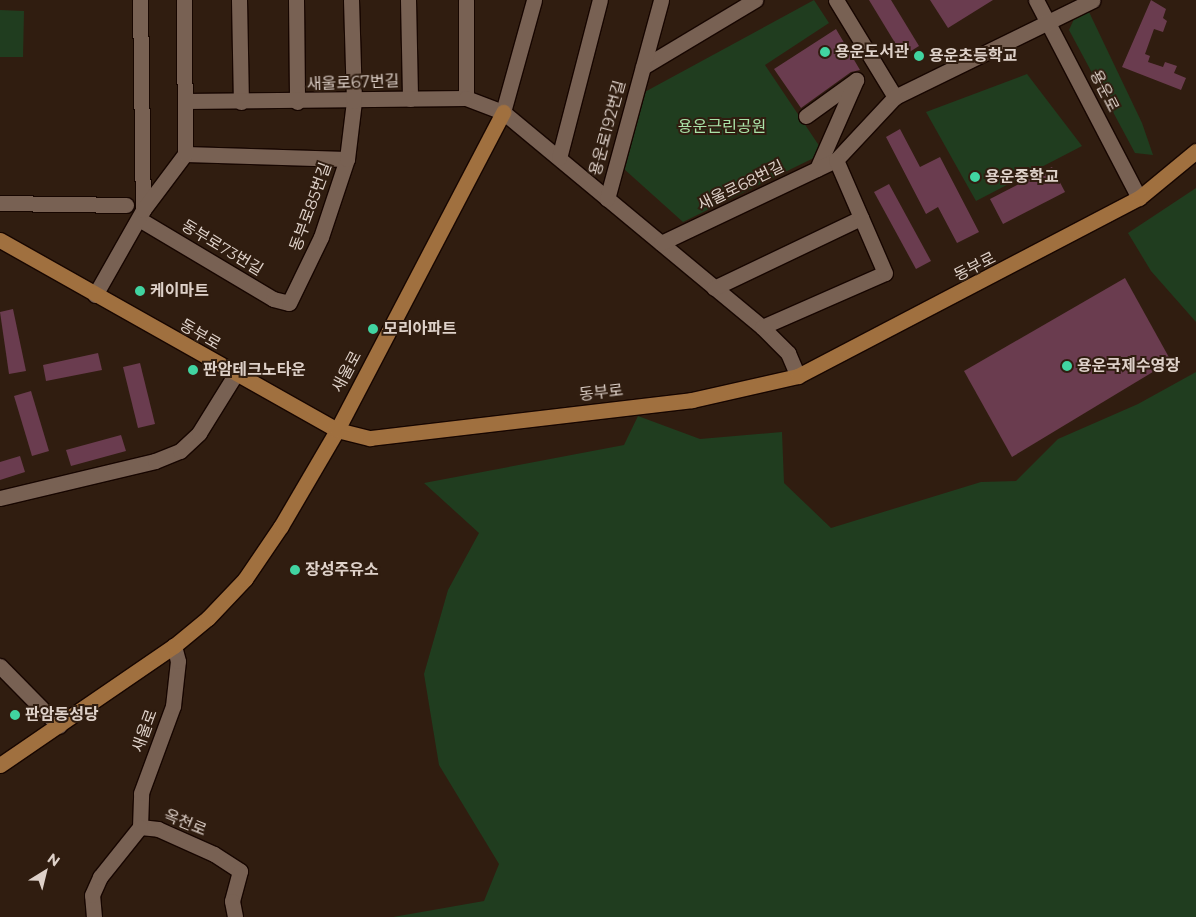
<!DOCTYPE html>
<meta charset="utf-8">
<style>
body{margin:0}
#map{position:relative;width:1196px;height:917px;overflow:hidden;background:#301d10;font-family:Montserrat,"Noto Sans KR",sans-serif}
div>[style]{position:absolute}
.green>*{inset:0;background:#203d1f}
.building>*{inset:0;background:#6a3c4f}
.roads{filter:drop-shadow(1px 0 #170600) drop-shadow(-1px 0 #170600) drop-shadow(0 1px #170600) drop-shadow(0 -1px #170600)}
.minor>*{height:15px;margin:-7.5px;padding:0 7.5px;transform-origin:7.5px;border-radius:7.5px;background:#786153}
.major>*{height:15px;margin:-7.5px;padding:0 7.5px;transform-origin:7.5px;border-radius:7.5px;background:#a0703f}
.dots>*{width:14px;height:14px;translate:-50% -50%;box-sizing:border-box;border:2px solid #301d10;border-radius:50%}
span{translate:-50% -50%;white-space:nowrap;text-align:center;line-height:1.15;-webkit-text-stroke:4px #301d10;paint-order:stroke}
.poi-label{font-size:16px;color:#ded1c9;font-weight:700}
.left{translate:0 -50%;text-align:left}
.street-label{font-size:16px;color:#ded1c9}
.park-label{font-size:16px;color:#a9e2a7}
.north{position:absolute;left:20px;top:847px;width:50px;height:50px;-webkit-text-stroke:4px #301d10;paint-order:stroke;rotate:36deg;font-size:14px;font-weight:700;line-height:20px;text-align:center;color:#ded1c9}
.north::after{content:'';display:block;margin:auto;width:18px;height:22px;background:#ded1c9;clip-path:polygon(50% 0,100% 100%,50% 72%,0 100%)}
</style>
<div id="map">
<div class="green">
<div style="clip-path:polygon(814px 0,829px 23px,765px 65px,824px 153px,683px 222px,624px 169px,641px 94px)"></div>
<div style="clip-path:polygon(0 10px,24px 11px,23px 57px,0 57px)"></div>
<div style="clip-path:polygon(1089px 12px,1142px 123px,1153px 155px,1135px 153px,1069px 30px,1074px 19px)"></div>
<div style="clip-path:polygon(1027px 74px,1082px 146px,976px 201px,926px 112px)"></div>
<div style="clip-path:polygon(1196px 188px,1196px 322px,1151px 271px,1128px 233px)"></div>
<div style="clip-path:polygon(1196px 372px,1196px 917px,393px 917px,484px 901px,499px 864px,439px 765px,424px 674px,448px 590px,479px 533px,424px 483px,624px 445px,638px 416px,700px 439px,782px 432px,784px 483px,831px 528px,981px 482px,1016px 481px,1058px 439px,1138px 404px)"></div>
</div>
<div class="building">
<div style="clip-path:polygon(869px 0,891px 0,919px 46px,903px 56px)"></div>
<div style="clip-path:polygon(930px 0,993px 0,948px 28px)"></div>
<div style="clip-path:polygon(1151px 0,1166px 9px,1163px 18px,1167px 21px,1163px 32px,1154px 29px,1145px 54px,1150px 56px,1148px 62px,1163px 67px,1165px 62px,1177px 66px,1174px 73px,1186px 78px,1181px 90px,1122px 67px)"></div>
<div style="clip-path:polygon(836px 29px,860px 70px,851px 72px,801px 108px,774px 69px)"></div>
<div style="clip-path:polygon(900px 129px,920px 167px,940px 157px,979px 232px,957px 243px,938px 207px,926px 214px,886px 137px)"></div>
<div style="clip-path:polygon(1052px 167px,1065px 192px,1003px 224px,990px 199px)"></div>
<div style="clip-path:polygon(889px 184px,931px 261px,916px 269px,874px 192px)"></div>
<div style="clip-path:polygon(1125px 278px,1171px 361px,1012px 457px,964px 371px)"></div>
<div style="clip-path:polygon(13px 309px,26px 371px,9px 374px,0 312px)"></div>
<div style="clip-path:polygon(98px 353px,102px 370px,46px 381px,43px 365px)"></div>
<div style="clip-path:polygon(140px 363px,155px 424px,138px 428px,123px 367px)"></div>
<div style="clip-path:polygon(31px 391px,49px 451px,32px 456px,14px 396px)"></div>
<div style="clip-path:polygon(121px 435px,126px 451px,71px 466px,66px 450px)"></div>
<div style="clip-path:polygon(20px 456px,25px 472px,0 480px,0 462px)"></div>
</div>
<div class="roads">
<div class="minor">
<div style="left:140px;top:0;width:210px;rotate:89.2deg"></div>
<div style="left:239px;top:0;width:102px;rotate:88.9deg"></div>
<div style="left:296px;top:0;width:102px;rotate:89.4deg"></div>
<div style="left:408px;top:0;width:99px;rotate:88.8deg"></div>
<div style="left:466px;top:0;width:98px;rotate:90deg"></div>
<div style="left:836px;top:0;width:114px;rotate:58.7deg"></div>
<div style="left:1036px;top:0;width:223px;rotate:62.5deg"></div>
<div style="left:643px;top:67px;width:131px;rotate:-30.9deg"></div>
<div style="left:185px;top:101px;width:281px;rotate:-0.6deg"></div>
<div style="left:466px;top:98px;width:40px;rotate:21deg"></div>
<div style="left:503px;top:112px;width:337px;rotate:39.7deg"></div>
<div style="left:762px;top:327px;width:37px;rotate:45deg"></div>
<div style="left:788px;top:353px;width:25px;rotate:67deg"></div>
<div style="left:503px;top:112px;width:116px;rotate:-74.5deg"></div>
<div style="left:806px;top:116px;width:62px;rotate:-35.8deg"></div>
<div style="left:856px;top:80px;width:97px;rotate:113.7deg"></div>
<div style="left:185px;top:154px;width:162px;rotate:1.8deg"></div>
<div style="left:559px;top:158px;width:163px;rotate:-75.5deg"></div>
<div style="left:607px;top:199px;width:206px;rotate:-74.8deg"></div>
<div style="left:0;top:203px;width:126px;rotate:0.9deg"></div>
<div style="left:139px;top:219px;width:156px;rotate:30.8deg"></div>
<div style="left:273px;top:299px;width:16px;rotate:14deg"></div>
<div style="left:289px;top:303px;width:73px;rotate:-64.1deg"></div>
<div style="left:321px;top:237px;width:82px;rotate:-71.6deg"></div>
<div style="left:347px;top:159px;width:58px;rotate:-83.1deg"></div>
<div style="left:354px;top:101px;width:101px;rotate:-91.7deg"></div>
<div style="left:661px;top:243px;width:194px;rotate:-25.4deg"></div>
<div style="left:836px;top:160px;width:86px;rotate:-46.9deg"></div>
<div style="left:895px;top:97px;width:220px;rotate:-26.1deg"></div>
<div style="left:714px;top:288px;width:163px;rotate:-25.5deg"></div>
<div style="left:95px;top:295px;width:98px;rotate:-60.5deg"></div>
<div style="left:143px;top:210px;width:70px;rotate:-53.1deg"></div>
<div style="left:185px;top:154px;width:154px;rotate:-90.4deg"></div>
<div style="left:762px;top:327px;width:134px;rotate:-23.7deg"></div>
<div style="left:885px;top:273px;width:123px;rotate:-113.4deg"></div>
<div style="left:0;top:498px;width:159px;rotate:-13.4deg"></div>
<div style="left:155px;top:461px;width:27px;rotate:-22deg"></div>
<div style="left:180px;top:451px;width:26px;rotate:-43deg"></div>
<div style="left:199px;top:433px;width:68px;rotate:-58.2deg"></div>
<div style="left:0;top:666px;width:84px;rotate:45.5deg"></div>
<div style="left:140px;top:827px;width:34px;rotate:-88deg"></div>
<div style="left:141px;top:793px;width:93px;rotate:-69.8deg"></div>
<div style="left:173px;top:706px;width:45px;rotate:-83.7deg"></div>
<div style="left:178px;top:661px;width:16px;rotate:-105deg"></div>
<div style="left:140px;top:827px;width:18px;rotate:6deg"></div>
<div style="left:158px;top:829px;width:61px;rotate:24.1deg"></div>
<div style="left:214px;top:854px;width:31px;rotate:33deg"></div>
<div style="left:240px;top:871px;width:31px;rotate:105deg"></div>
<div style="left:232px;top:901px;width:16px;rotate:79deg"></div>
<div style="left:94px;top:917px;width:22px;rotate:-95deg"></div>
<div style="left:92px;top:895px;width:20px;rotate:-66deg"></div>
<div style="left:100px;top:877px;width:64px;rotate:-51.3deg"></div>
</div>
<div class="major">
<div style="left:0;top:240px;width:387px;rotate:29.4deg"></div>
<div style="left:337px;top:430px;width:34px;rotate:14deg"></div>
<div style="left:370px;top:438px;width:324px;rotate:-6.7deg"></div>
<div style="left:692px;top:400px;width:109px;rotate:-12.8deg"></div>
<div style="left:798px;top:376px;width:385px;rotate:-27.6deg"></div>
<div style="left:1139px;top:198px;width:74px;rotate:-39.5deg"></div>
<div style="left:0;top:765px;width:211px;rotate:-34.4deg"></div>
<div style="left:174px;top:646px;width:44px;rotate:-39.5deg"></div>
<div style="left:208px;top:618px;width:54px;rotate:-46.5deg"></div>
<div style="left:245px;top:579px;width:64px;rotate:-55.8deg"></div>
<div style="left:281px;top:526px;width:111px;rotate:-59.7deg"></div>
<div style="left:337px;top:430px;width:359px;rotate:-62.4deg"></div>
</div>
</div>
<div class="dots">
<div style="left:825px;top:52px;background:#41d4a1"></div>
<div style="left:919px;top:56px;background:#41d4a1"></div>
<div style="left:975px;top:177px;background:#41d4a1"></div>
<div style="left:140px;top:291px;background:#41d4a1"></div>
<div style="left:373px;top:329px;background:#41d4a1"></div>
<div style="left:1067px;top:366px;background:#41d4a1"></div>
<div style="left:193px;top:370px;background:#41d4a1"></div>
<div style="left:295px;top:570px;background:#41d4a1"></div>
<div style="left:15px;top:715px;background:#41d4a1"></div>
</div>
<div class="poi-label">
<span class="left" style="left:835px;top:52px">용운도서관</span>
<span class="left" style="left:929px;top:56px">용운초등학교</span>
<span class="left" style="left:985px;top:177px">용운중학교</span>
<span class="left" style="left:150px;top:291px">케이마트</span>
<span class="left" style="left:383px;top:329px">모리아파트</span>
<span class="left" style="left:1077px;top:366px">용운국제수영장</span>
<span class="left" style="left:203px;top:370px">판암테크노타운</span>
<span class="left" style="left:305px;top:570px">장성주유소</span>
<span class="left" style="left:25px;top:715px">판암동성당</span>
</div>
<div class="street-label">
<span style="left:353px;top:83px;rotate:-2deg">새울로67번길</span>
<span style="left:1104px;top:91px;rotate:63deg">용운로</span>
<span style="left:608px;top:128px;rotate:-75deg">용운로192번길</span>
<span style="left:741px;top:186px;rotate:-26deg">새울로68번길</span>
<span style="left:311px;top:207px;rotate:-70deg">동부로85번길</span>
<span style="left:222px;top:248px;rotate:31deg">동부로73번길</span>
<span style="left:975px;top:267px;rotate:-27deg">동부로</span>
<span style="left:200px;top:335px;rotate:30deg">동부로</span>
<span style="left:347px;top:372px;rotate:-62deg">새울로</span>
<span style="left:601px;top:393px;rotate:-7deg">동부로</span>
<span style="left:145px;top:731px;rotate:-70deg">새울로</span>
<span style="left:185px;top:823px;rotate:22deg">옥천로</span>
</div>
<div class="park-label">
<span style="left:722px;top:127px">용운근린공원</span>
</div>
<div class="north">N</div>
</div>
